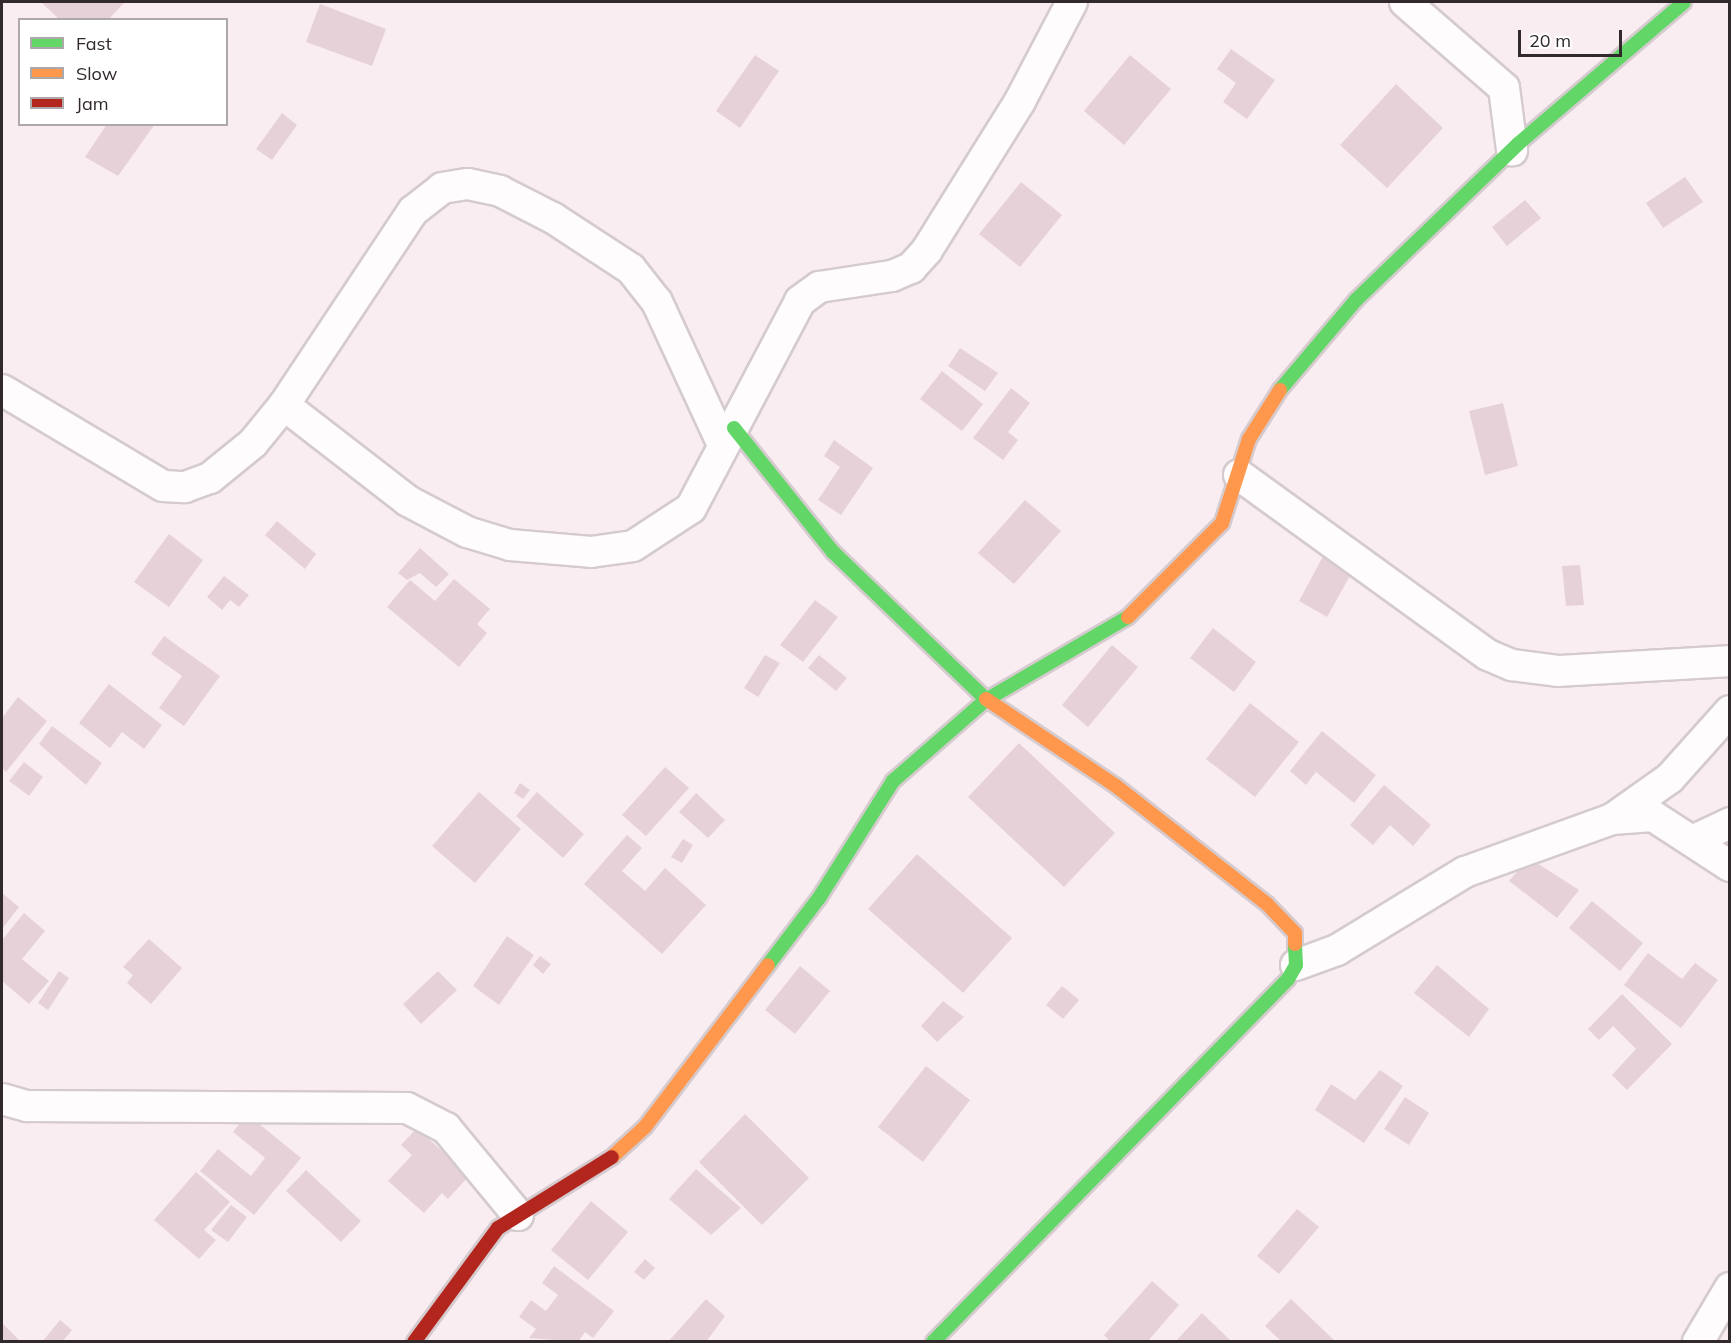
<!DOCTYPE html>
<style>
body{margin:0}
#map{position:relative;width:1731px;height:1343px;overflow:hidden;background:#faedf1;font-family:Mulish,sans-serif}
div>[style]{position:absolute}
.building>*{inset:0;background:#e7d1d9}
.roads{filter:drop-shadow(2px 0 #d5cbce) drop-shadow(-2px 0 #d5cbce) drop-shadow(0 2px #d5cbce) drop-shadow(0 -2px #d5cbce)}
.street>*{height:30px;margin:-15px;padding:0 15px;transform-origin:15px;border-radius:15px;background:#fefcfd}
.fast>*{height:14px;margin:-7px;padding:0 7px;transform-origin:7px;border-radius:7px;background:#63d668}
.slow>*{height:14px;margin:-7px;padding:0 7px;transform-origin:7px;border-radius:7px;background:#ff974d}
.jam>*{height:14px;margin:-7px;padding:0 7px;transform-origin:7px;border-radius:7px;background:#b3261e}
span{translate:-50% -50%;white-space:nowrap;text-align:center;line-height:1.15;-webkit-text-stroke:4.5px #fff;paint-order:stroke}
.frame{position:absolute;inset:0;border:3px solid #31292b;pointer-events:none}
.legend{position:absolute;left:18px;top:18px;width:210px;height:108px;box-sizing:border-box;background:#fff;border:2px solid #ada9aa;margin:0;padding:8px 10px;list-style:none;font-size:18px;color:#31292b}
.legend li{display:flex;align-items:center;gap:12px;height:30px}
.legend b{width:30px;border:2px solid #ada9aa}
.scale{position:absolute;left:1518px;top:30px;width:104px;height:27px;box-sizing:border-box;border:3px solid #31292b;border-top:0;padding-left:8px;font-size:18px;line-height:21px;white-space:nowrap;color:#31292b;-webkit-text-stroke:4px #fff;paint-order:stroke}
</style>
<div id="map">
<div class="building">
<div style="clip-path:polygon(41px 2px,125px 2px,108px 20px,60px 20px)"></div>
<div style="clip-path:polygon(320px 4px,386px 29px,372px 66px,306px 42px)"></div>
<div style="clip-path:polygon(1231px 49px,1275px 80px,1247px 119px,1223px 102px,1236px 83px,1217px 69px)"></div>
<div style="clip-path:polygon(755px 55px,779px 71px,740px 128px,716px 111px)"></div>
<div style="clip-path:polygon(1130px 55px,1171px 89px,1124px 145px,1084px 111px)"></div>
<div style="clip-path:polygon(1396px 84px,1443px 128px,1387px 188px,1340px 145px)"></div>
<div style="clip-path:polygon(282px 113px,297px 125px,272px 160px,256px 149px)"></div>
<div style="clip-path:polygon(107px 124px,155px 124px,118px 176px,85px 157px)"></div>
<div style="clip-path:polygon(1685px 177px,1703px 202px,1663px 228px,1646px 203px)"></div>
<div style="clip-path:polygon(1021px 182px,1062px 215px,1020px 267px,979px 234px)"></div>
<div style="clip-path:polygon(1525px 200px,1541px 218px,1507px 246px,1492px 227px)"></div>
<div style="clip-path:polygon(960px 348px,998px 373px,985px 391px,948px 366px)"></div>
<div style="clip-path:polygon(942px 371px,983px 404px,962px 431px,920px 399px)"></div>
<div style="clip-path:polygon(1011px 388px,1030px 403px,1008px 432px,1018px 440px,1003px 460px,973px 438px)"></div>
<div style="clip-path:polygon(1503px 403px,1518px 466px,1485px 475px,1469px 411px)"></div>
<div style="clip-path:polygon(834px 440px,873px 468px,841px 515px,818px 500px,840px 467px,824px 456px)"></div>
<div style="clip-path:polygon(1025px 500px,1061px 531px,1014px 584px,978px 553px)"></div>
<div style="clip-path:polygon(277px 521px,316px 554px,305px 569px,265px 535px)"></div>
<div style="clip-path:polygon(169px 534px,203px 560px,169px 607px,134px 582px)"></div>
<div style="clip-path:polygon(420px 548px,449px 574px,436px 587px,420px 573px,407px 580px,398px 573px)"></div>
<div style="clip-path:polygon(1327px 549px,1356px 565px,1327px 617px,1299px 601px)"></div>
<div style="clip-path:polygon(1580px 565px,1584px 605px,1566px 606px,1562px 566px)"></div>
<div style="clip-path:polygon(224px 576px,249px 595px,239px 607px,230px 600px,222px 610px,207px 597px)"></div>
<div style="clip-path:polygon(454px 579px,490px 609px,477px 624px,487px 633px,459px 667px,387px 607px,410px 580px,435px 601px)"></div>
<div style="clip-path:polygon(815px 600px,838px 617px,803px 662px,780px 645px)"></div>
<div style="clip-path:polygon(1213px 628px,1256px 662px,1234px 692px,1190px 658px)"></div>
<div style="clip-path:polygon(164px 636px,220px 676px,184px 726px,159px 708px,182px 676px,151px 654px)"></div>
<div style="clip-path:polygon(1112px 645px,1138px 667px,1088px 727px,1062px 705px)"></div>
<div style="clip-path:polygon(765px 655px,780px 663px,758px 697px,744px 688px)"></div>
<div style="clip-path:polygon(819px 655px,847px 678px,836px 691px,808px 668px)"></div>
<div style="clip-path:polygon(109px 684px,162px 725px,144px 749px,122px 732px,110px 748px,79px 723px)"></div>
<div style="clip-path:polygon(18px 697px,47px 721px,6px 772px,2px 768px,2px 718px)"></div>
<div style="clip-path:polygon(1250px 703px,1299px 742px,1255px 797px,1206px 759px)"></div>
<div style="clip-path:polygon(52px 726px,102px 763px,86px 785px,39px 744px)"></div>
<div style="clip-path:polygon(1322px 731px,1376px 775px,1354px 803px,1316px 772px,1306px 785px,1290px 771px)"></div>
<div style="clip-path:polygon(1019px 743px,1115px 833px,1064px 887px,968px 797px)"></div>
<div style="clip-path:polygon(24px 762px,43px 777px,29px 796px,9px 781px)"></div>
<div style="clip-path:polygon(665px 767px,689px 788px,646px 836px,622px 815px)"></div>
<div style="clip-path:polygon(520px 783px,530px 790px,523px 799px,514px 793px)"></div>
<div style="clip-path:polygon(1384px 785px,1431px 825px,1413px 846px,1390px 825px,1373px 845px,1350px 825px)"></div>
<div style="clip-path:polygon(479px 792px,521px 829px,475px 883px,432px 846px)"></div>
<div style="clip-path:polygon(537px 792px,584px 834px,563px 858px,516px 816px)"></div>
<div style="clip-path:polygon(696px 793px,725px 820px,708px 838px,679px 812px)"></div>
<div style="clip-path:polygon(627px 835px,642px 848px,622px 871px,645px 891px,665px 868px,706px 905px,662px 954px,584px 884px)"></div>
<div style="clip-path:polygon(683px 839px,693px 845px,682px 863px,671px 857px)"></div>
<div style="clip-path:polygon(917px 854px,1012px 938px,963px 993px,868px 909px)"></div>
<div style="clip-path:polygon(1529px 858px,1579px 890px,1557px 918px,1509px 881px)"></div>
<div style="clip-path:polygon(2px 893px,19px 907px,2px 929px)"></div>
<div style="clip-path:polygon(1592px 901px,1643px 943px,1620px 971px,1569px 928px)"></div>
<div style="clip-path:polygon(24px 913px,45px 931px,22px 959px,49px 981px,29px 1004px,2px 981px,2px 940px)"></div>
<div style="clip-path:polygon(507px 936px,534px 955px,499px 1005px,473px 986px)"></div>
<div style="clip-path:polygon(149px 939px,182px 968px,151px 1004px,127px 983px,133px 975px,123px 967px)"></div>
<div style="clip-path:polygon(1648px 953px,1682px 979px,1695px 963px,1718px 980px,1681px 1028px,1624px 985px)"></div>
<div style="clip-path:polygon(540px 956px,551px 964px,543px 974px,533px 965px)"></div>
<div style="clip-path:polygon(1437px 965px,1489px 1009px,1469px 1037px,1414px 993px)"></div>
<div style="clip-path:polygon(800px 966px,830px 991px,795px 1034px,765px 1010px)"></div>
<div style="clip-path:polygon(59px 971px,69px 978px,48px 1010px,38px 1003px)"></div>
<div style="clip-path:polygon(438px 971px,457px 990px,421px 1024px,403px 1004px)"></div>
<div style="clip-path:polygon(1062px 986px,1079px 1000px,1063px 1019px,1046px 1005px)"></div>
<div style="clip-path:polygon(1622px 994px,1672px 1044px,1627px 1090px,1612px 1075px,1636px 1049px,1613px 1026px,1599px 1040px,1588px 1029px)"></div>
<div style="clip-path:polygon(943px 1001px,964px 1017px,937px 1042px,921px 1026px)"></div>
<div style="clip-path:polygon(926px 1066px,970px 1100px,923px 1162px,878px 1127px)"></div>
<div style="clip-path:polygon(1380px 1070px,1403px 1086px,1364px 1143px,1315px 1110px,1331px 1084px,1355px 1100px)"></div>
<div style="clip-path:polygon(1405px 1097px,1429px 1113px,1409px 1145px,1384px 1129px)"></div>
<div style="clip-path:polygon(247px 1114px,301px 1158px,254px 1215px,200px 1171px,218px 1149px,251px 1176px,265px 1158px,233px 1132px)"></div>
<div style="clip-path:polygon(745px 1114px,809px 1178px,762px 1225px,699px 1162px)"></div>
<div style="clip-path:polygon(417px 1128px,469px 1176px,448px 1199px,442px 1193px,424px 1213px,388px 1181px,412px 1155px,401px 1145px)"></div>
<div style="clip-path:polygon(696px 1169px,741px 1208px,711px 1235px,669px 1199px)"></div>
<div style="clip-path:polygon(306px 1170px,361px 1221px,341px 1242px,286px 1191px)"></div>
<div style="clip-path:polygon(196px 1172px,230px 1202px,204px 1230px,216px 1240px,199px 1259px,154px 1220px)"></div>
<div style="clip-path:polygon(591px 1201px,628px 1232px,588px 1280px,551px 1250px)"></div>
<div style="clip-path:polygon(231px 1205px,247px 1217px,228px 1242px,211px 1230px)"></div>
<div style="clip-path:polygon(1297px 1209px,1319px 1227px,1279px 1274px,1257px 1256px)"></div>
<div style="clip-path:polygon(645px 1259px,655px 1268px,644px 1280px,634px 1272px)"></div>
<div style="clip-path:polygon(554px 1266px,614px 1311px,593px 1338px,585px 1332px,578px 1342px,529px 1338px,536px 1329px,519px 1317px,531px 1300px,546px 1311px,558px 1295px,542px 1283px)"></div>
<div style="clip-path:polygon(1152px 1281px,1179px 1305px,1147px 1342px,1111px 1342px,1104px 1335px)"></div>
<div style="clip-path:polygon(706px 1299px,725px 1316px,706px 1342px,668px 1342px)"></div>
<div style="clip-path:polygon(1291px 1299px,1336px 1342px,1282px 1342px,1265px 1326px)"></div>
<div style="clip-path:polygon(1202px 1313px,1232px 1342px,1175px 1342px)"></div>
<div style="clip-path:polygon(60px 1320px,72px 1330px,62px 1342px,42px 1342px)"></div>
<div style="clip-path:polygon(2px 1323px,21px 1342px,2px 1342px)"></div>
</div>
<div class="roads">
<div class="street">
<div style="left:1405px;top:2px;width:131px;rotate:41deg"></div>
<div style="left:1504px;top:88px;width:63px;rotate:82.6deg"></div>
<div style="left:2px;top:390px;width:187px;rotate:30.8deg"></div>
<div style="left:163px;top:486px;width:22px;rotate:3deg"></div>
<div style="left:185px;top:487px;width:27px;rotate:-20deg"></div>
<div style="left:210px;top:478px;width:55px;rotate:-39.1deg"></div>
<div style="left:253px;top:443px;width:49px;rotate:-50.8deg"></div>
<div style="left:284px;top:405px;width:233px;rotate:-56.4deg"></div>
<div style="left:413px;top:211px;width:37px;rotate:-38deg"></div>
<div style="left:442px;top:188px;width:26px;rotate:-9deg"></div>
<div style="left:468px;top:184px;width:33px;rotate:12deg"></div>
<div style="left:500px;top:191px;width:59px;rotate:27deg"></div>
<div style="left:553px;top:218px;width:93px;rotate:33.2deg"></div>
<div style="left:631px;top:269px;width:42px;rotate:51.8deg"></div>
<div style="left:657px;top:302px;width:157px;rotate:65.2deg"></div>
<div style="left:284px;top:405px;width:157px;rotate:37.7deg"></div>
<div style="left:408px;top:501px;width:67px;rotate:27.7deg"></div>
<div style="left:467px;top:532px;width:45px;rotate:16.8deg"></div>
<div style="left:510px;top:545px;width:81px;rotate:4.9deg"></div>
<div style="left:591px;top:552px;width:42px;rotate:-8.1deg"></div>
<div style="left:633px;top:546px;width:69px;rotate:-33.2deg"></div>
<div style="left:691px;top:508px;width:234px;rotate:-62.2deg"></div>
<div style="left:800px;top:301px;width:24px;rotate:-36deg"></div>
<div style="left:819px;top:287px;width:74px;rotate:-8.6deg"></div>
<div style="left:892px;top:276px;width:21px;rotate:-23deg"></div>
<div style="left:911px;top:268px;width:24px;rotate:-48deg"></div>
<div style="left:927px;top:250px;width:176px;rotate:-58deg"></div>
<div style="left:1020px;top:101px;width:112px;rotate:-62.3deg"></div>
<div style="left:1239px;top:475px;width:307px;rotate:35.9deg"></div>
<div style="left:1488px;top:655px;width:26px;rotate:23deg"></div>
<div style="left:1512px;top:665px;width:46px;rotate:7.4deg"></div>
<div style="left:1558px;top:671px;width:172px;rotate:-3.3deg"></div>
<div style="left:1615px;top:817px;width:67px;rotate:-35.3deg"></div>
<div style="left:1670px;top:778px;width:90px;rotate:-48.2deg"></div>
<div style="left:1694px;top:840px;width:40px;rotate:-25deg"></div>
<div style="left:1296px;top:965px;width:44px;rotate:-20.1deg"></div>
<div style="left:1337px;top:950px;width:150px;rotate:-31.4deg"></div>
<div style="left:1465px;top:872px;width:156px;rotate:-19.8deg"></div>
<div style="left:1612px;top:819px;width:41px;rotate:-4.2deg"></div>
<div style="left:1653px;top:816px;width:92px;rotate:33deg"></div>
<div style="left:2px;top:1099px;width:26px;rotate:16deg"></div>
<div style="left:27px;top:1106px;width:380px;rotate:0.3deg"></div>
<div style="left:407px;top:1108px;width:44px;rotate:27.1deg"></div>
<div style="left:446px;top:1128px;width:113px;rotate:50.4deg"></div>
<div style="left:1698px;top:1342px;width:63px;rotate:-59.3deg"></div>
</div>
<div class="fast">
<div style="left:1280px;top:390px;width:118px;rotate:-49.8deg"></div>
<div style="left:1356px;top:300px;width:225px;rotate:-43.9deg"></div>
<div style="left:1518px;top:144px;width:218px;rotate:-40.5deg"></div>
<div style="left:734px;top:428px;width:159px;rotate:51.4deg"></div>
<div style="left:833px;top:552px;width:212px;rotate:43.9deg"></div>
<div style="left:768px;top:965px;width:84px;rotate:-52.7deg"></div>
<div style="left:819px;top:898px;width:138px;rotate:-57.7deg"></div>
<div style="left:893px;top:781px;width:123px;rotate:-41.1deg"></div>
<div style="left:986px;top:700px;width:164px;rotate:-30.3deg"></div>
<div style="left:933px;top:1342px;width:508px;rotate:-45.64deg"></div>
<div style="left:1288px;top:979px;width:16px;rotate:-60deg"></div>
<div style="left:1296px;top:965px;width:21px;rotate:-93deg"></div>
</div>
<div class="slow">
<div style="left:1128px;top:617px;width:133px;rotate:-45deg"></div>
<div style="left:1222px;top:523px;width:88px;rotate:-72.2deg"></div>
<div style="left:1249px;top:439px;width:58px;rotate:-57.7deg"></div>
<div style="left:986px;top:699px;width:156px;rotate:33.8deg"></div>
<div style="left:1116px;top:786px;width:192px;rotate:38deg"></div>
<div style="left:1267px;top:904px;width:40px;rotate:46deg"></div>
<div style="left:1295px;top:933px;width:11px;rotate:90deg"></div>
<div style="left:612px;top:1157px;width:45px;rotate:-42.3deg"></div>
<div style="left:645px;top:1127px;width:203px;rotate:-52.8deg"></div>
</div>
<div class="jam">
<div style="left:414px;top:1342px;width:142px;rotate:-53.6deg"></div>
<div style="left:498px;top:1228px;width:134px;rotate:-31.9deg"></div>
</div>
</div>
<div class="frame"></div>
<ul class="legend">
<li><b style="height:8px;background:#63d668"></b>Fast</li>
<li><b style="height:8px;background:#ff974d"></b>Slow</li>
<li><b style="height:8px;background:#b3261e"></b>Jam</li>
</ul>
<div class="scale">20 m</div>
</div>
